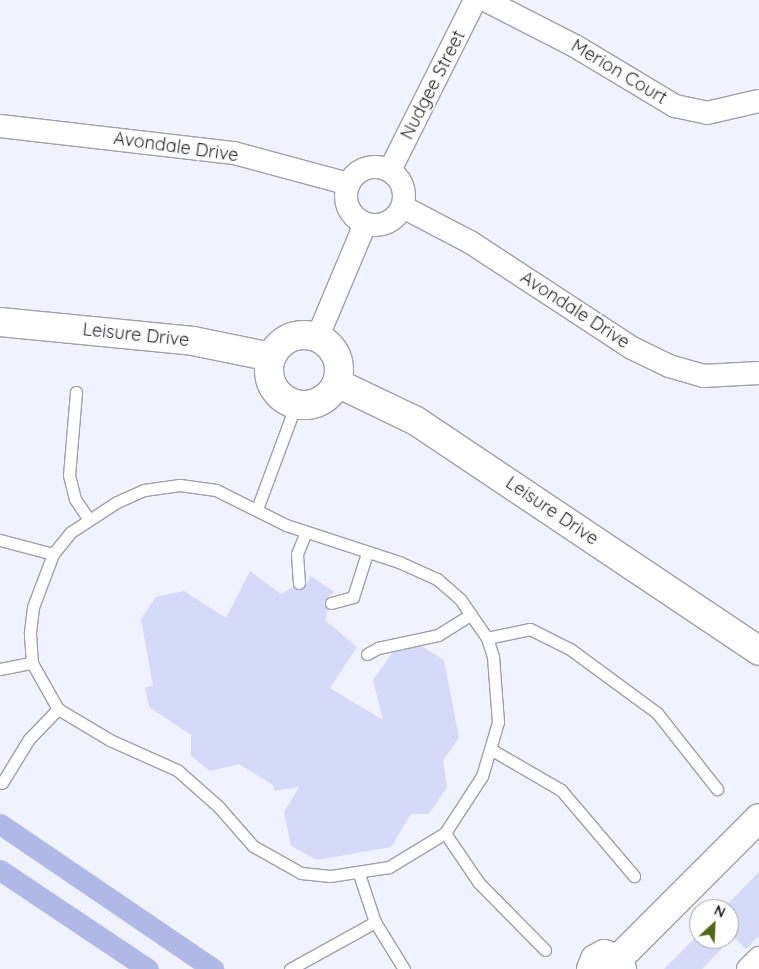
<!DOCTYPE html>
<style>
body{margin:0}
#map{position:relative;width:759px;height:969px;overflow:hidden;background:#f0f3ff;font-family:Quicksand,sans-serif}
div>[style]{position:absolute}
.canal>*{height:21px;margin:-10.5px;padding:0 10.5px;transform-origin:10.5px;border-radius:10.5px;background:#b0b8e8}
.building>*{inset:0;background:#d4daf8}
.roads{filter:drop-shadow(1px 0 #9ea0ab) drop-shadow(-1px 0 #9ea0ab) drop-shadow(0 1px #9ea0ab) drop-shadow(0 -1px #9ea0ab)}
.lane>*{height:11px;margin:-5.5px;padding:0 5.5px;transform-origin:5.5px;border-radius:5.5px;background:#fff}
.street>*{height:22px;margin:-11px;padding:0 11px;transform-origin:11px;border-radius:11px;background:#fff}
.street>.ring{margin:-11px;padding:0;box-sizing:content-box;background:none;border:22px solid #fff;border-radius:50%}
.secondary>*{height:28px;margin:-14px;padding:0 14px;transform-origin:14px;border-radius:14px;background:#fff}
.secondary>.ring{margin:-14px;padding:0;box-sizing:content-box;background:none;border:28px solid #fff;border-radius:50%}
span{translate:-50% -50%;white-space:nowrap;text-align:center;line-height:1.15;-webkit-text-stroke:4px #fff;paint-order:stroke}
.street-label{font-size:18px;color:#1f2024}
.north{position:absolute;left:689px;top:899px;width:50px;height:50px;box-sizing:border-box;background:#fff;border:1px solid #a5a6a7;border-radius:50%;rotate:25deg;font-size:14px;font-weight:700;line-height:20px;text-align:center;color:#1f2024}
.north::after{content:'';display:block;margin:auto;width:18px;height:22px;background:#526918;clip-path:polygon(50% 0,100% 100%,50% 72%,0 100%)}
</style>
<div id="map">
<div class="canal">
<div style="left:0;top:824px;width:258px;rotate:34.2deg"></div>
<div style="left:0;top:870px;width:178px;rotate:33.8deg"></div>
</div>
<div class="building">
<div style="clip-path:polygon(250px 571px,281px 594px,293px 587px,303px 589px,311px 576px,334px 592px,324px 601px,328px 610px,325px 620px,357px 647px,330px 688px,383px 720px,373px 680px,392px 653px,421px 646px,444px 660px,459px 738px,443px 760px,447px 787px,429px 814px,411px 814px,391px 847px,317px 860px,291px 846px,284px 812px,299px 787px,274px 791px,273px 785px,239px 764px,210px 771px,191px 756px,191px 735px,149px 707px,145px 687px,153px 686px,141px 619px,156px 597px,184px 591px,226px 618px)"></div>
<div style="clip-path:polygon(759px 872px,759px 936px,746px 949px,729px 933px,729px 909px,723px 909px)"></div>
<div style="clip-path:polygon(694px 939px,731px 939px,702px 969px,664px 969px)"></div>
</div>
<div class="roads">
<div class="lane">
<div style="left:76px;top:392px;width:83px;rotate:94.8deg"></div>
<div style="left:69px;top:475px;width:25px;rotate:76deg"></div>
<div style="left:75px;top:499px;width:23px;rotate:56deg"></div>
<div style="left:180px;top:485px;width:36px;rotate:8deg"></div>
<div style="left:216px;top:490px;width:78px;rotate:26.6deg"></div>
<div style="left:286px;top:525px;width:119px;rotate:18.1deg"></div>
<div style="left:399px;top:562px;width:42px;rotate:24.1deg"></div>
<div style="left:437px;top:579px;width:30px;rotate:41deg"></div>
<div style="left:460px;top:599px;width:47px;rotate:55.3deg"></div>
<div style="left:487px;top:638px;width:20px;rotate:72deg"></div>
<div style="left:493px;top:657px;width:65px;rotate:85.6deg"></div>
<div style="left:498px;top:722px;width:56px;rotate:106.5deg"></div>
<div style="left:482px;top:776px;width:68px;rotate:123deg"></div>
<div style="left:445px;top:833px;width:66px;rotate:148.7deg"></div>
<div style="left:389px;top:867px;width:60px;rotate:171.3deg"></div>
<div style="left:330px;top:876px;width:29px;rotate:-174deg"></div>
<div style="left:301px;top:873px;width:55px;rotate:-150.6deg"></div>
<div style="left:253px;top:846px;width:52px;rotate:-131.1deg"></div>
<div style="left:219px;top:807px;width:56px;rotate:-138.6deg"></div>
<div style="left:177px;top:770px;width:73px;rotate:-155.9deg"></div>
<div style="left:110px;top:740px;width:61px;rotate:-149.2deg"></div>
<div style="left:58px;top:709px;width:53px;rotate:-119.5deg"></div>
<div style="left:32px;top:663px;width:31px;rotate:-94deg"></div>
<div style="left:30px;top:632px;width:25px;rotate:-83deg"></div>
<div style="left:33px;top:607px;width:57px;rotate:-69.3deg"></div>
<div style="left:53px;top:554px;width:28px;rotate:-51deg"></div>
<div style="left:71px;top:532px;width:55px;rotate:-33.1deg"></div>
<div style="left:117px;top:502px;width:30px;rotate:-24deg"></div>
<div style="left:144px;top:490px;width:36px;rotate:-8deg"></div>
<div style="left:257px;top:509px;width:112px;rotate:-69.6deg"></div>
<div style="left:0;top:540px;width:55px;rotate:14.8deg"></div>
<div style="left:299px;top:583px;width:29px;rotate:-94deg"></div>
<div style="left:297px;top:554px;width:24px;rotate:-68deg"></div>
<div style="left:331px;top:603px;width:23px;rotate:-15deg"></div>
<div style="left:353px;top:597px;width:46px;rotate:-72.3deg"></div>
<div style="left:487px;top:638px;width:44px;rotate:-11.8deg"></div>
<div style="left:530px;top:629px;width:45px;rotate:26.6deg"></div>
<div style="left:570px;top:649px;width:108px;rotate:36.3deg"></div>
<div style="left:657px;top:713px;width:97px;rotate:51.7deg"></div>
<div style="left:367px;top:654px;width:13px;rotate:-29deg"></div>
<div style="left:378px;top:648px;width:61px;rotate:-12.2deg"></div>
<div style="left:438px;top:635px;width:39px;rotate:-32deg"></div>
<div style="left:0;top:669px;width:33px;rotate:-11deg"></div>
<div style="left:492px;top:750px;width:80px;rotate:30.1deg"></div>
<div style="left:561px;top:790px;width:113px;rotate:49.7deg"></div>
<div style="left:2px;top:783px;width:52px;rotate:-58.5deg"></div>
<div style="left:29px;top:739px;width:42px;rotate:-46deg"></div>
<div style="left:445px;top:833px;width:60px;rotate:55.8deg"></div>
<div style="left:479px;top:883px;width:94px;rotate:45.4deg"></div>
<div style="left:359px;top:874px;width:51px;rotate:71.6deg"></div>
<div style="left:375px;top:922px;width:55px;rotate:58.3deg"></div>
<div style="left:290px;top:969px;width:97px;rotate:-28.9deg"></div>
</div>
<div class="street">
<div style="left:485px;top:0;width:101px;rotate:27.1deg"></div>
<div style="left:575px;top:46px;width:117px;rotate:31deg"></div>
<div style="left:675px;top:106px;width:33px;rotate:12deg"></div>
<div style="left:707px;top:113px;width:53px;rotate:-13deg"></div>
<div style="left:0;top:126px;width:236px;rotate:6.6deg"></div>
<div style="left:234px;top:153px;width:119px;rotate:15.1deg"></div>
<div class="ring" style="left:346px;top:167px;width:36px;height:36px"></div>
<div style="left:390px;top:170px;width:190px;rotate:-63.4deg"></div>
<div style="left:403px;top:207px;width:76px;rotate:27.6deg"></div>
<div style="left:470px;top:242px;width:194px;rotate:33.2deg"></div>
<div style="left:632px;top:348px;width:41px;rotate:25.9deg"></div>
<div style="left:669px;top:366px;width:35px;rotate:16deg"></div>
<div style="left:703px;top:376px;width:56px;rotate:-3.1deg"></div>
<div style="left:318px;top:336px;width:121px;rotate:-67.2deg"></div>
<div style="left:748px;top:969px;width:16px;rotate:-45deg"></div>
</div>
<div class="secondary">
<div style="left:0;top:322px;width:194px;rotate:5.6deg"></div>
<div style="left:193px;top:341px;width:80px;rotate:11.6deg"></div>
<div class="ring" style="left:269px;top:335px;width:42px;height:42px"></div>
<div style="left:337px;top:383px;width:88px;rotate:25.7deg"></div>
<div style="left:416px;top:421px;width:413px;rotate:33.8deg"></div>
<div style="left:618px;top:959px;width:199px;rotate:-45deg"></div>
<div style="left:591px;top:969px;width:11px;rotate:-68deg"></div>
<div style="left:595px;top:959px;width:10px;rotate:-29deg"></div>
<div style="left:604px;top:954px;width:15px;rotate:20deg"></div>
<div style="left:618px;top:959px;width:11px;rotate:68deg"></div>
</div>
</div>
<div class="street-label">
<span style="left:619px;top:72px;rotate:31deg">Merion Court</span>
<span style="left:433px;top:85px;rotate:-63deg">Nudgee Street</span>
<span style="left:176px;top:147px;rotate:8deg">Avondale Drive</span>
<span style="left:575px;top:310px;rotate:33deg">Avondale Drive</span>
<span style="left:136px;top:335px;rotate:6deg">Leisure Drive</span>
<span style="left:552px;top:511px;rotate:34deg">Leisure Drive</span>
</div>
<div class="north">N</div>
</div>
